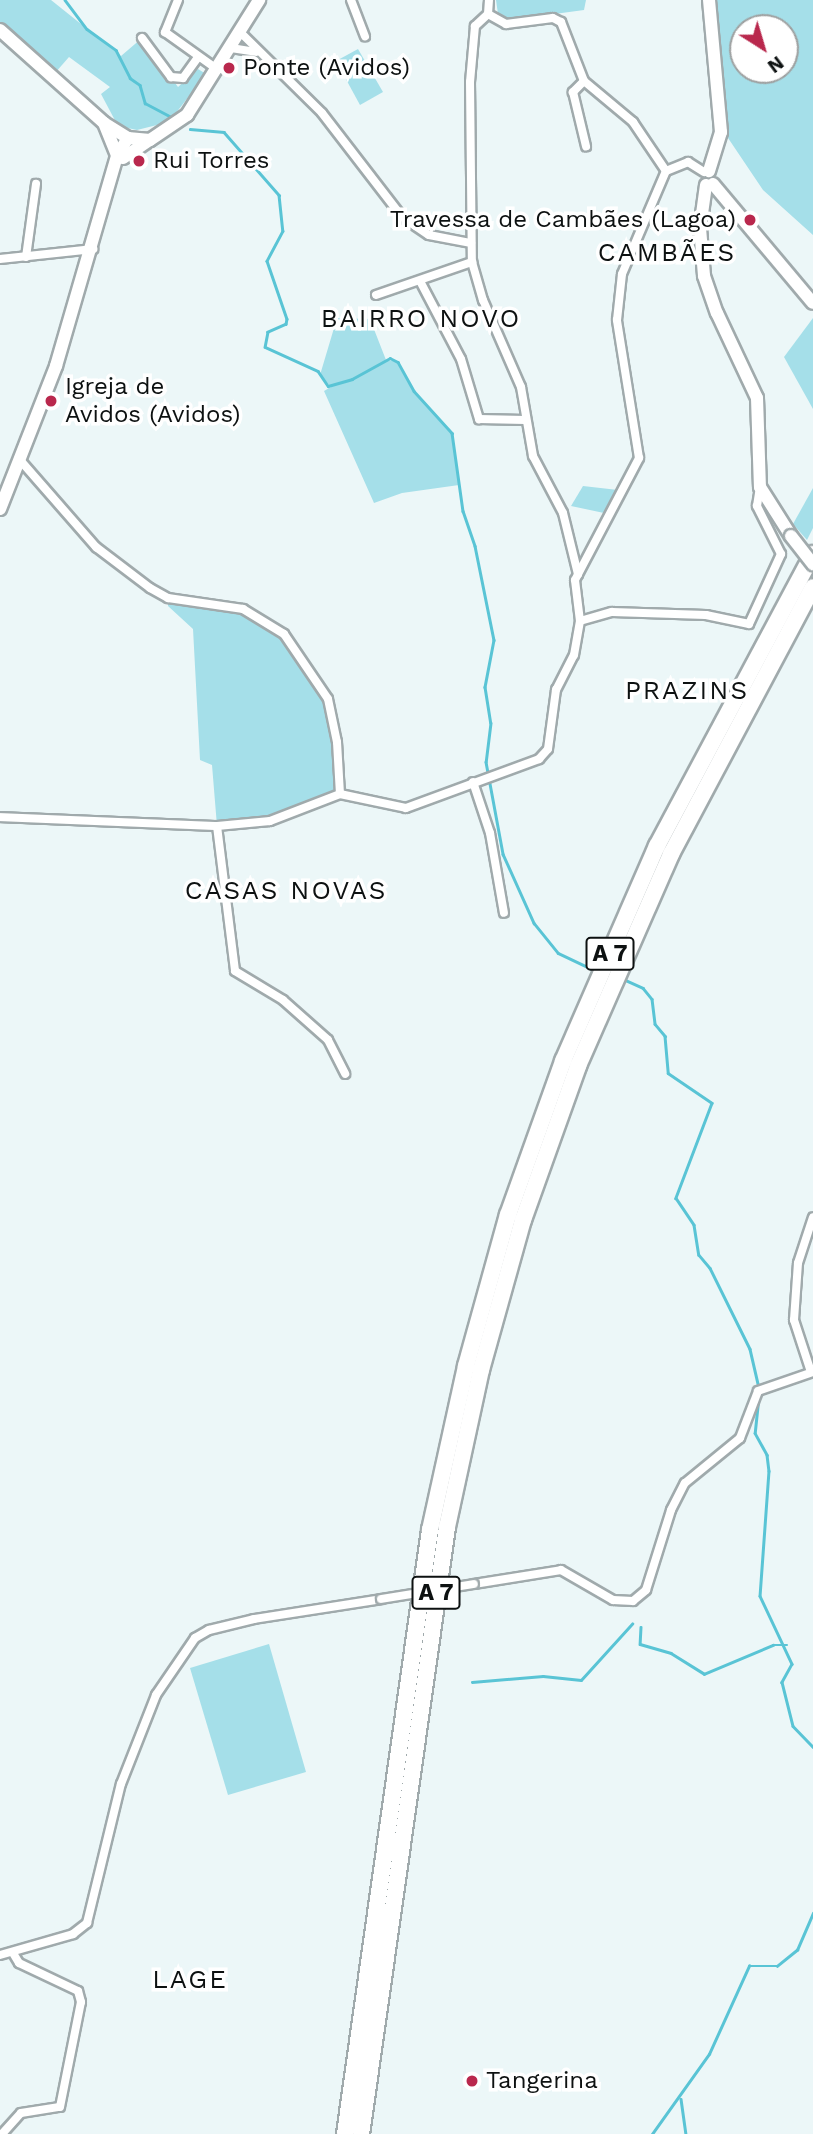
<!DOCTYPE html>
<meta charset="utf-8">
<style>
body{margin:0}
#map{position:relative;width:813px;height:2134px;overflow:hidden;background:#ecf7f8;font-family:"Work Sans",sans-serif}
div>[style]{position:absolute}
.green>*{inset:0;background:#a5dfe9}
.stream>*{height:2.5px;margin:-1.25px;padding:0 1.25px;transform-origin:1.25px;border-radius:1.25px;background:#59c4d5}
.roads{filter:drop-shadow(2px 0 #a0aaac) drop-shadow(-2px 0 #a0aaac) drop-shadow(0 2px #a0aaac) drop-shadow(0 -2px #a0aaac)}
.street>*{height:8px;margin:-4px;padding:0 4px;transform-origin:4px;border-radius:4px;background:#fff}
.secondary>*{height:12px;margin:-6px;padding:0 6px;transform-origin:6px;border-radius:6px;background:#fff}
.primary>*{height:12px;margin:-6px;padding:0 6px;transform-origin:6px;border-radius:6px;background:#fff}
.highway>*{height:16px;margin:-8px;padding:0 8px;transform-origin:8px;border-radius:8px;background:#fff}
.bridges{filter:drop-shadow(2px 0 #a0aaac) drop-shadow(-2px 0 #a0aaac) drop-shadow(0 2px #a0aaac) drop-shadow(0 -2px #a0aaac)}
.street-bridge>*{height:8px;margin:-4px;padding:0 4px;transform-origin:4px;border-radius:4px;background:#fff}
.secondary-bridge>*{height:12px;margin:-6px;padding:0 6px;transform-origin:6px;border-radius:6px;background:#fff}
.dots>*{width:19px;height:19px;translate:-50% -50%;box-sizing:border-box;border:4px solid #fff;border-radius:50%}
span{translate:-50% -50%;white-space:nowrap;text-align:center;line-height:1.15;-webkit-text-stroke:7px #fff;paint-order:stroke}
.shield-label span{padding:2px 5px;background:#fff;border:2px solid;border-radius:5px;-webkit-text-stroke-width:0}
.shield-label{font-size:23px;color:#0d1111;font-weight:700}
.poi-label{font-size:24px;color:#0d1111}
.left{translate:0 -50%;text-align:left}
.right{translate:-100% -50%;text-align:right}
.neighbourhood-label{font-size:26px;color:#0d1111;letter-spacing:2px}
.north{position:absolute;left:729px;top:14px;width:70px;height:70px;box-sizing:border-box;background:#fff;border:2px solid #9ea0a0;border-radius:50%;rotate:143deg;font-size:19px;font-weight:700;line-height:28px;text-align:center;color:#0d1111}
.north::after{content:'';display:block;margin:auto;width:24px;height:32px;background:#b9284d;clip-path:polygon(50% 0,100% 100%,50% 72%,0 100%)}
</style>
<div id="map">
<div class="green">
<div style="clip-path:polygon(0 0,51px 0,121px 56px,142px 38px,178px 87px,198px 69px,206px 74px,169px 122px,137px 130px,118px 126px,101px 94px,110px 87px,69px 57px,55px 73px,0 23px)"></div>
<div style="clip-path:polygon(496px 0,586px 0,584px 10px,510px 20px,498px 14px)"></div>
<div style="clip-path:polygon(evenodd,714px 0,813px 0,813px 235px,763px 190px,726px 135px,714px 0,743px 28px,785px 28px,785px 70px,743px 70px,743px 28px)"></div>
<div style="clip-path:polygon(358px 49px,383px 92px,360px 105px,336px 61px)"></div>
<div style="clip-path:polygon(337px 318px,370px 319px,386px 360px,398px 362px,414px 391px,452px 433px,459px 485px,402px 493px,374px 503px,324px 391px,331px 387px,320px 375px)"></div>
<div style="clip-path:polygon(813px 318px,813px 409px,784px 357px)"></div>
<div style="clip-path:polygon(583px 486px,618px 490px,604px 513px,571px 506px)"></div>
<div style="clip-path:polygon(813px 488px,813px 528px,807px 540px,793px 524px)"></div>
<div style="clip-path:polygon(168px 598px,243px 609px,284px 634px,328px 699px,340px 794px,270px 821px,217px 826px,212px 765px,200px 760px,193px 629px,168px 606px)"></div>
<div style="clip-path:polygon(269px 1644px,306px 1772px,228px 1795px,190px 1668px)"></div>
</div>
<div class="stream">
<div style="left:65px;top:0;width:36px;rotate:53deg"></div>
<div style="left:87px;top:29px;width:36px;rotate:36deg"></div>
<div style="left:116px;top:50px;width:31px;rotate:63deg"></div>
<div style="left:130px;top:78px;width:12px;rotate:35deg"></div>
<div style="left:140px;top:85px;width:19px;rotate:74deg"></div>
<div style="left:145px;top:103px;width:30px;rotate:28deg"></div>
<div style="left:190px;top:129px;width:34px;rotate:5deg"></div>
<div style="left:224px;top:132px;width:84px;rotate:48.9deg"></div>
<div style="left:279px;top:195px;width:36px;rotate:84deg"></div>
<div style="left:283px;top:231px;width:34px;rotate:118deg"></div>
<div style="left:267px;top:261px;width:61px;rotate:71deg"></div>
<div style="left:287px;top:319px;width:5px;rotate:101deg"></div>
<div style="left:286px;top:324px;width:20px;rotate:156deg"></div>
<div style="left:268px;top:332px;width:15px;rotate:101deg"></div>
<div style="left:265px;top:347px;width:58px;rotate:24.4deg"></div>
<div style="left:318px;top:371px;width:18px;rotate:56deg"></div>
<div style="left:328px;top:386px;width:25px;rotate:-16deg"></div>
<div style="left:352px;top:379px;width:43px;rotate:-28.9deg"></div>
<div style="left:390px;top:358px;width:9px;rotate:27deg"></div>
<div style="left:398px;top:362px;width:33px;rotate:61deg"></div>
<div style="left:414px;top:391px;width:57px;rotate:47.9deg"></div>
<div style="left:452px;top:433px;width:79px;rotate:82deg"></div>
<div style="left:463px;top:511px;width:37px;rotate:71deg"></div>
<div style="left:475px;top:546px;width:96px;rotate:78.6deg"></div>
<div style="left:494px;top:640px;width:48px;rotate:100.8deg"></div>
<div style="left:485px;top:687px;width:36px;rotate:81deg"></div>
<div style="left:491px;top:723px;width:39px;rotate:97deg"></div>
<div style="left:486px;top:762px;width:94px;rotate:79.5deg"></div>
<div style="left:503px;top:854px;width:76px;rotate:65.8deg"></div>
<div style="left:534px;top:923px;width:38px;rotate:51deg"></div>
<div style="left:558px;top:953px;width:42px;rotate:25.3deg"></div>
<div style="left:623px;top:979px;width:22px;rotate:24deg"></div>
<div style="left:643px;top:988px;width:14px;rotate:51deg"></div>
<div style="left:652px;top:999px;width:25px;rotate:83deg"></div>
<div style="left:655px;top:1024px;width:16px;rotate:50deg"></div>
<div style="left:665px;top:1036px;width:37px;rotate:85deg"></div>
<div style="left:668px;top:1073px;width:53px;rotate:34.3deg"></div>
<div style="left:712px;top:1103px;width:102px;rotate:110.8deg"></div>
<div style="left:676px;top:1198px;width:32px;rotate:56deg"></div>
<div style="left:694px;top:1225px;width:30px;rotate:81deg"></div>
<div style="left:699px;top:1255px;width:17px;rotate:50deg"></div>
<div style="left:710px;top:1268px;width:90px;rotate:63.7deg"></div>
<div style="left:750px;top:1349px;width:36px;rotate:77deg"></div>
<div style="left:759px;top:1397px;width:36px;rotate:96deg"></div>
<div style="left:755px;top:1433px;width:25px;rotate:61deg"></div>
<div style="left:767px;top:1455px;width:16px;rotate:83deg"></div>
<div style="left:769px;top:1471px;width:125px;rotate:94.1deg"></div>
<div style="left:760px;top:1596px;width:75px;rotate:64.8deg"></div>
<div style="left:792px;top:1664px;width:21px;rotate:119deg"></div>
<div style="left:782px;top:1682px;width:45px;rotate:76deg"></div>
<div style="left:793px;top:1726px;width:29px;rotate:46deg"></div>
<div style="left:641px;top:1627px;width:17px;rotate:93deg"></div>
<div style="left:640px;top:1644px;width:32px;rotate:16deg"></div>
<div style="left:671px;top:1653px;width:39px;rotate:32deg"></div>
<div style="left:704px;top:1674px;width:75px;rotate:-22.8deg"></div>
<div style="left:773px;top:1645px;width:14px"></div>
<div style="left:472px;top:1682px;width:71px;rotate:-4.8deg"></div>
<div style="left:543px;top:1676px;width:38px;rotate:6deg"></div>
<div style="left:581px;top:1680px;width:76px;rotate:-47.7deg"></div>
<div style="left:681px;top:2099px;width:35px;rotate:82deg"></div>
<div style="left:652px;top:2134px;width:98px;rotate:-54.5deg"></div>
<div style="left:709px;top:2054px;width:97px;rotate:-65.6deg"></div>
<div style="left:749px;top:1966px;width:28px"></div>
<div style="left:777px;top:1966px;width:26px;rotate:-39deg"></div>
<div style="left:797px;top:1950px;width:40px;rotate:-66.6deg"></div>
</div>
<div class="roads">
<div class="street">
<div style="left:178px;top:0;width:35px;rotate:112deg"></div>
<div style="left:165px;top:32px;width:65px;rotate:35.6deg"></div>
<div style="left:351px;top:0;width:39px;rotate:69deg"></div>
<div style="left:488px;top:14px;width:18px;rotate:137deg"></div>
<div style="left:475px;top:26px;width:56px;rotate:95.1deg"></div>
<div style="left:470px;top:82px;width:180px;rotate:89.4deg"></div>
<div style="left:472px;top:262px;width:40px;rotate:74deg"></div>
<div style="left:483px;top:300px;width:95px;rotate:66.4deg"></div>
<div style="left:521px;top:387px;width:70px;rotate:80.1deg"></div>
<div style="left:533px;top:456px;width:64px;rotate:62.2deg"></div>
<div style="left:563px;top:513px;width:63px;rotate:76.2deg"></div>
<div style="left:488px;top:14px;width:21px;rotate:29deg"></div>
<div style="left:506px;top:24px;width:47px;rotate:-7.3deg"></div>
<div style="left:553px;top:18px;width:9px;rotate:27deg"></div>
<div style="left:561px;top:22px;width:63px;rotate:68.7deg"></div>
<div style="left:584px;top:81px;width:64px;rotate:39.9deg"></div>
<div style="left:633px;top:122px;width:59px;rotate:56deg"></div>
<div style="left:488px;top:14px;width:14px;rotate:-86deg"></div>
<div style="left:240px;top:32px;width:115px;rotate:44.6deg"></div>
<div style="left:322px;top:113px;width:131px;rotate:52.4deg"></div>
<div style="left:402px;top:217px;width:32px;rotate:34deg"></div>
<div style="left:429px;top:235px;width:43px;rotate:10.8deg"></div>
<div style="left:142px;top:38px;width:49px;rotate:53.4deg"></div>
<div style="left:171px;top:77px;width:12px;rotate:5deg"></div>
<div style="left:183px;top:78px;width:26px;rotate:-54deg"></div>
<div style="left:231px;top:48px;width:25px;rotate:9deg"></div>
<div style="left:584px;top:81px;width:16px;rotate:135deg"></div>
<div style="left:573px;top:92px;width:56px;rotate:76.5deg"></div>
<div style="left:26px;top:257px;width:74px;rotate:-82.2deg"></div>
<div style="left:0;top:259px;width:94px;rotate:-6.1deg"></div>
<div style="left:420px;top:281px;width:88px;rotate:62.3deg"></div>
<div style="left:461px;top:359px;width:63px;rotate:73.3deg"></div>
<div style="left:479px;top:419px;width:46px;rotate:1.2deg"></div>
<div style="left:376px;top:295px;width:102px;rotate:-19deg"></div>
<div style="left:20px;top:460px;width:116px;rotate:48.9deg"></div>
<div style="left:96px;top:547px;width:68px;rotate:37.2deg"></div>
<div style="left:150px;top:588px;width:21px;rotate:29deg"></div>
<div style="left:168px;top:598px;width:76px;rotate:8.3deg"></div>
<div style="left:243px;top:609px;width:48px;rotate:31.4deg"></div>
<div style="left:284px;top:634px;width:78px;rotate:55.9deg"></div>
<div style="left:328px;top:699px;width:44px;rotate:78.2deg"></div>
<div style="left:337px;top:742px;width:52px;rotate:86.7deg"></div>
<div style="left:580px;top:621px;width:33px;rotate:-16deg"></div>
<div style="left:612px;top:612px;width:94px;rotate:1.8deg"></div>
<div style="left:706px;top:615px;width:44px;rotate:11.8deg"></div>
<div style="left:749px;top:624px;width:77px;rotate:-65.4deg"></div>
<div style="left:781px;top:554px;width:54px;rotate:-116.6deg"></div>
<div style="left:757px;top:506px;width:19px;rotate:-81deg"></div>
<div style="left:473px;top:782px;width:54px;rotate:71.6deg"></div>
<div style="left:490px;top:833px;width:81px;rotate:80.1deg"></div>
<div style="left:340px;top:794px;width:67px;rotate:12deg"></div>
<div style="left:406px;top:808px;width:142px;rotate:-20.2deg"></div>
<div style="left:539px;top:759px;width:13px;rotate:-48deg"></div>
<div style="left:548px;top:749px;width:60px;rotate:-82.3deg"></div>
<div style="left:556px;top:690px;width:39px;rotate:-63deg"></div>
<div style="left:574px;top:655px;width:35px;rotate:-80deg"></div>
<div style="left:580px;top:621px;width:41px;rotate:-97deg"></div>
<div style="left:575px;top:580px;width:138px;rotate:-62.3deg"></div>
<div style="left:639px;top:458px;width:140px;rotate:-99.1deg"></div>
<div style="left:617px;top:320px;width:46px;rotate:-83.8deg"></div>
<div style="left:622px;top:274px;width:112px;rotate:-66.9deg"></div>
<div style="left:666px;top:171px;width:24px;rotate:-22deg"></div>
<div style="left:688px;top:162px;width:19px;rotate:32deg"></div>
<div style="left:340px;top:794px;width:75px;rotate:158.9deg"></div>
<div style="left:270px;top:821px;width:53px;rotate:174.6deg"></div>
<div style="left:217px;top:826px;width:146px;rotate:82.9deg"></div>
<div style="left:235px;top:971px;width:56px;rotate:31.1deg"></div>
<div style="left:283px;top:1000px;width:60px;rotate:41.6deg"></div>
<div style="left:328px;top:1040px;width:38px;rotate:63deg"></div>
<div style="left:0;top:817px;width:217px;rotate:2.4deg"></div>
<div style="left:811px;top:1372px;width:55px;rotate:-108.1deg"></div>
<div style="left:794px;top:1320px;width:57px;rotate:-86deg"></div>
<div style="left:798px;top:1263px;width:48px;rotate:-71.9deg"></div>
<div style="left:474px;top:1584px;width:88px;rotate:-9.1deg"></div>
<div style="left:561px;top:1570px;width:60px;rotate:30deg"></div>
<div style="left:613px;top:1600px;width:20px;rotate:3deg"></div>
<div style="left:633px;top:1601px;width:17px;rotate:-40deg"></div>
<div style="left:646px;top:1590px;width:84px;rotate:-72.6deg"></div>
<div style="left:671px;top:1510px;width:30px;rotate:-63deg"></div>
<div style="left:685px;top:1483px;width:71px;rotate:-39.3deg"></div>
<div style="left:740px;top:1438px;width:50px;rotate:-69deg"></div>
<div style="left:758px;top:1391px;width:58px;rotate:-19.1deg"></div>
<div style="left:0;top:1955px;width:76px;rotate:-16deg"></div>
<div style="left:73px;top:1934px;width:18px;rotate:-38deg"></div>
<div style="left:87px;top:1923px;width:143px;rotate:-76.3deg"></div>
<div style="left:121px;top:1784px;width:96px;rotate:-68.5deg"></div>
<div style="left:156px;top:1695px;width:69px;rotate:-55.6deg"></div>
<div style="left:195px;top:1638px;width:16px;rotate:-30deg"></div>
<div style="left:209px;top:1630px;width:46px;rotate:-13.7deg"></div>
<div style="left:254px;top:1619px;width:129px;rotate:-8.9deg"></div>
<div style="left:2px;top:2134px;width:28px;rotate:-48deg"></div>
<div style="left:21px;top:2113px;width:39px;rotate:-9deg"></div>
<div style="left:60px;top:2107px;width:107px;rotate:-78.7deg"></div>
<div style="left:81px;top:2002px;width:11px;rotate:-105deg"></div>
<div style="left:78px;top:1991px;width:65px;rotate:-154.6deg"></div>
<div style="left:19px;top:1963px;width:12px;rotate:-121deg"></div>
</div>
<div class="secondary">
<div style="left:709px;top:0;width:133px;rotate:84.8deg"></div>
<div style="left:721px;top:132px;width:41px;rotate:107.1deg"></div>
<div style="left:104px;top:123px;width:35px;rotate:68deg"></div>
<div style="left:123px;top:158px;width:32px;rotate:-34deg"></div>
<div style="left:713px;top:184px;width:155px;rotate:50deg"></div>
<div style="left:706px;top:185px;width:43px;rotate:97.9deg"></div>
<div style="left:700px;top:228px;width:48px;rotate:85.2deg"></div>
<div style="left:704px;top:276px;width:39px;rotate:71deg"></div>
<div style="left:717px;top:313px;width:94px;rotate:64.8deg"></div>
<div style="left:757px;top:398px;width:89px;rotate:88.1deg"></div>
<div style="left:760px;top:487px;width:58px;rotate:57.7deg"></div>
<div style="left:0;top:509px;width:154px;rotate:-68.6deg"></div>
<div style="left:56px;top:366px;width:219px;rotate:-73.8deg"></div>
<div style="left:117px;top:156px;width:21px;rotate:-59deg"></div>
</div>
<div class="primary">
<div style="left:0;top:30px;width:140px;rotate:41.8deg"></div>
<div style="left:104px;top:123px;width:28px;rotate:32deg"></div>
<div style="left:128px;top:138px;width:22px;rotate:5deg"></div>
<div style="left:150px;top:140px;width:45px;rotate:-34deg"></div>
<div style="left:187px;top:115px;width:136px;rotate:-57.9deg"></div>
</div>
<div class="highway">
<div style="left:345px;top:2134px;width:610px;rotate:-81.99deg"></div>
<div style="left:430px;top:1530px;width:168px;rotate:-77.6deg"></div>
<div style="left:466px;top:1366px;width:157px;rotate:-74.5deg"></div>
<div style="left:508px;top:1215px;width:164px;rotate:-70.3deg"></div>
<div style="left:563px;top:1061px;width:235px;rotate:-66.4deg"></div>
<div style="left:657px;top:846px;width:331px;rotate:-61.9deg"></div>
<div style="left:361px;top:2134px;width:613px;rotate:-81.94deg"></div>
<div style="left:447px;top:1527px;width:161px;rotate:-77.8deg"></div>
<div style="left:481px;top:1370px;width:156px;rotate:-74.4deg"></div>
<div style="left:523px;top:1220px;width:164px;rotate:-70.3deg"></div>
<div style="left:578px;top:1066px;width:232px;rotate:-66.3deg"></div>
<div style="left:671px;top:854px;width:302px;rotate:-62deg"></div>
</div>
</div>
<div class="bridges">
<div class="street-bridge">
<div style="left:381px;top:1599px;width:94px;rotate:-9.2deg"></div>
</div>
<div class="secondary-bridge">
<div style="left:791px;top:536px;width:36px;rotate:52deg"></div>
</div>
</div>
<div class="dots">
<div style="left:229px;top:68px;background:#b9284d"></div>
<div style="left:139px;top:161px;background:#b9284d"></div>
<div style="left:750px;top:220px;background:#b9284d"></div>
<div style="left:51px;top:401px;background:#b9284d"></div>
<div style="left:472px;top:2081px;background:#b9284d"></div>
</div>
<div class="shield-label">
<span style="left:610px;top:954px">A 7</span>
<span style="left:436px;top:1593px">A 7</span>
</div>
<div class="poi-label">
<span class="left" style="left:243px;top:68px">Ponte (Avidos)</span>
<span class="left" style="left:153px;top:161px">Rui Torres</span>
<span class="right" style="left:736px;top:220px">Travessa de Cambães (Lagoa)</span>
<span class="left" style="left:65px;top:401px">Igreja de<br>Avidos (Avidos)</span>
<span class="left" style="left:486px;top:2081px">Tangerina</span>
</div>
<div class="neighbourhood-label">
<span style="left:667px;top:253px">CAMBÃES</span>
<span style="left:421px;top:319px">BAIRRO NOVO</span>
<span style="left:687px;top:691px">PRAZINS</span>
<span style="left:286px;top:891px">CASAS NOVAS</span>
<span style="left:190px;top:1980px">LAGE</span>
</div>
<div class="north">N</div>
</div>
